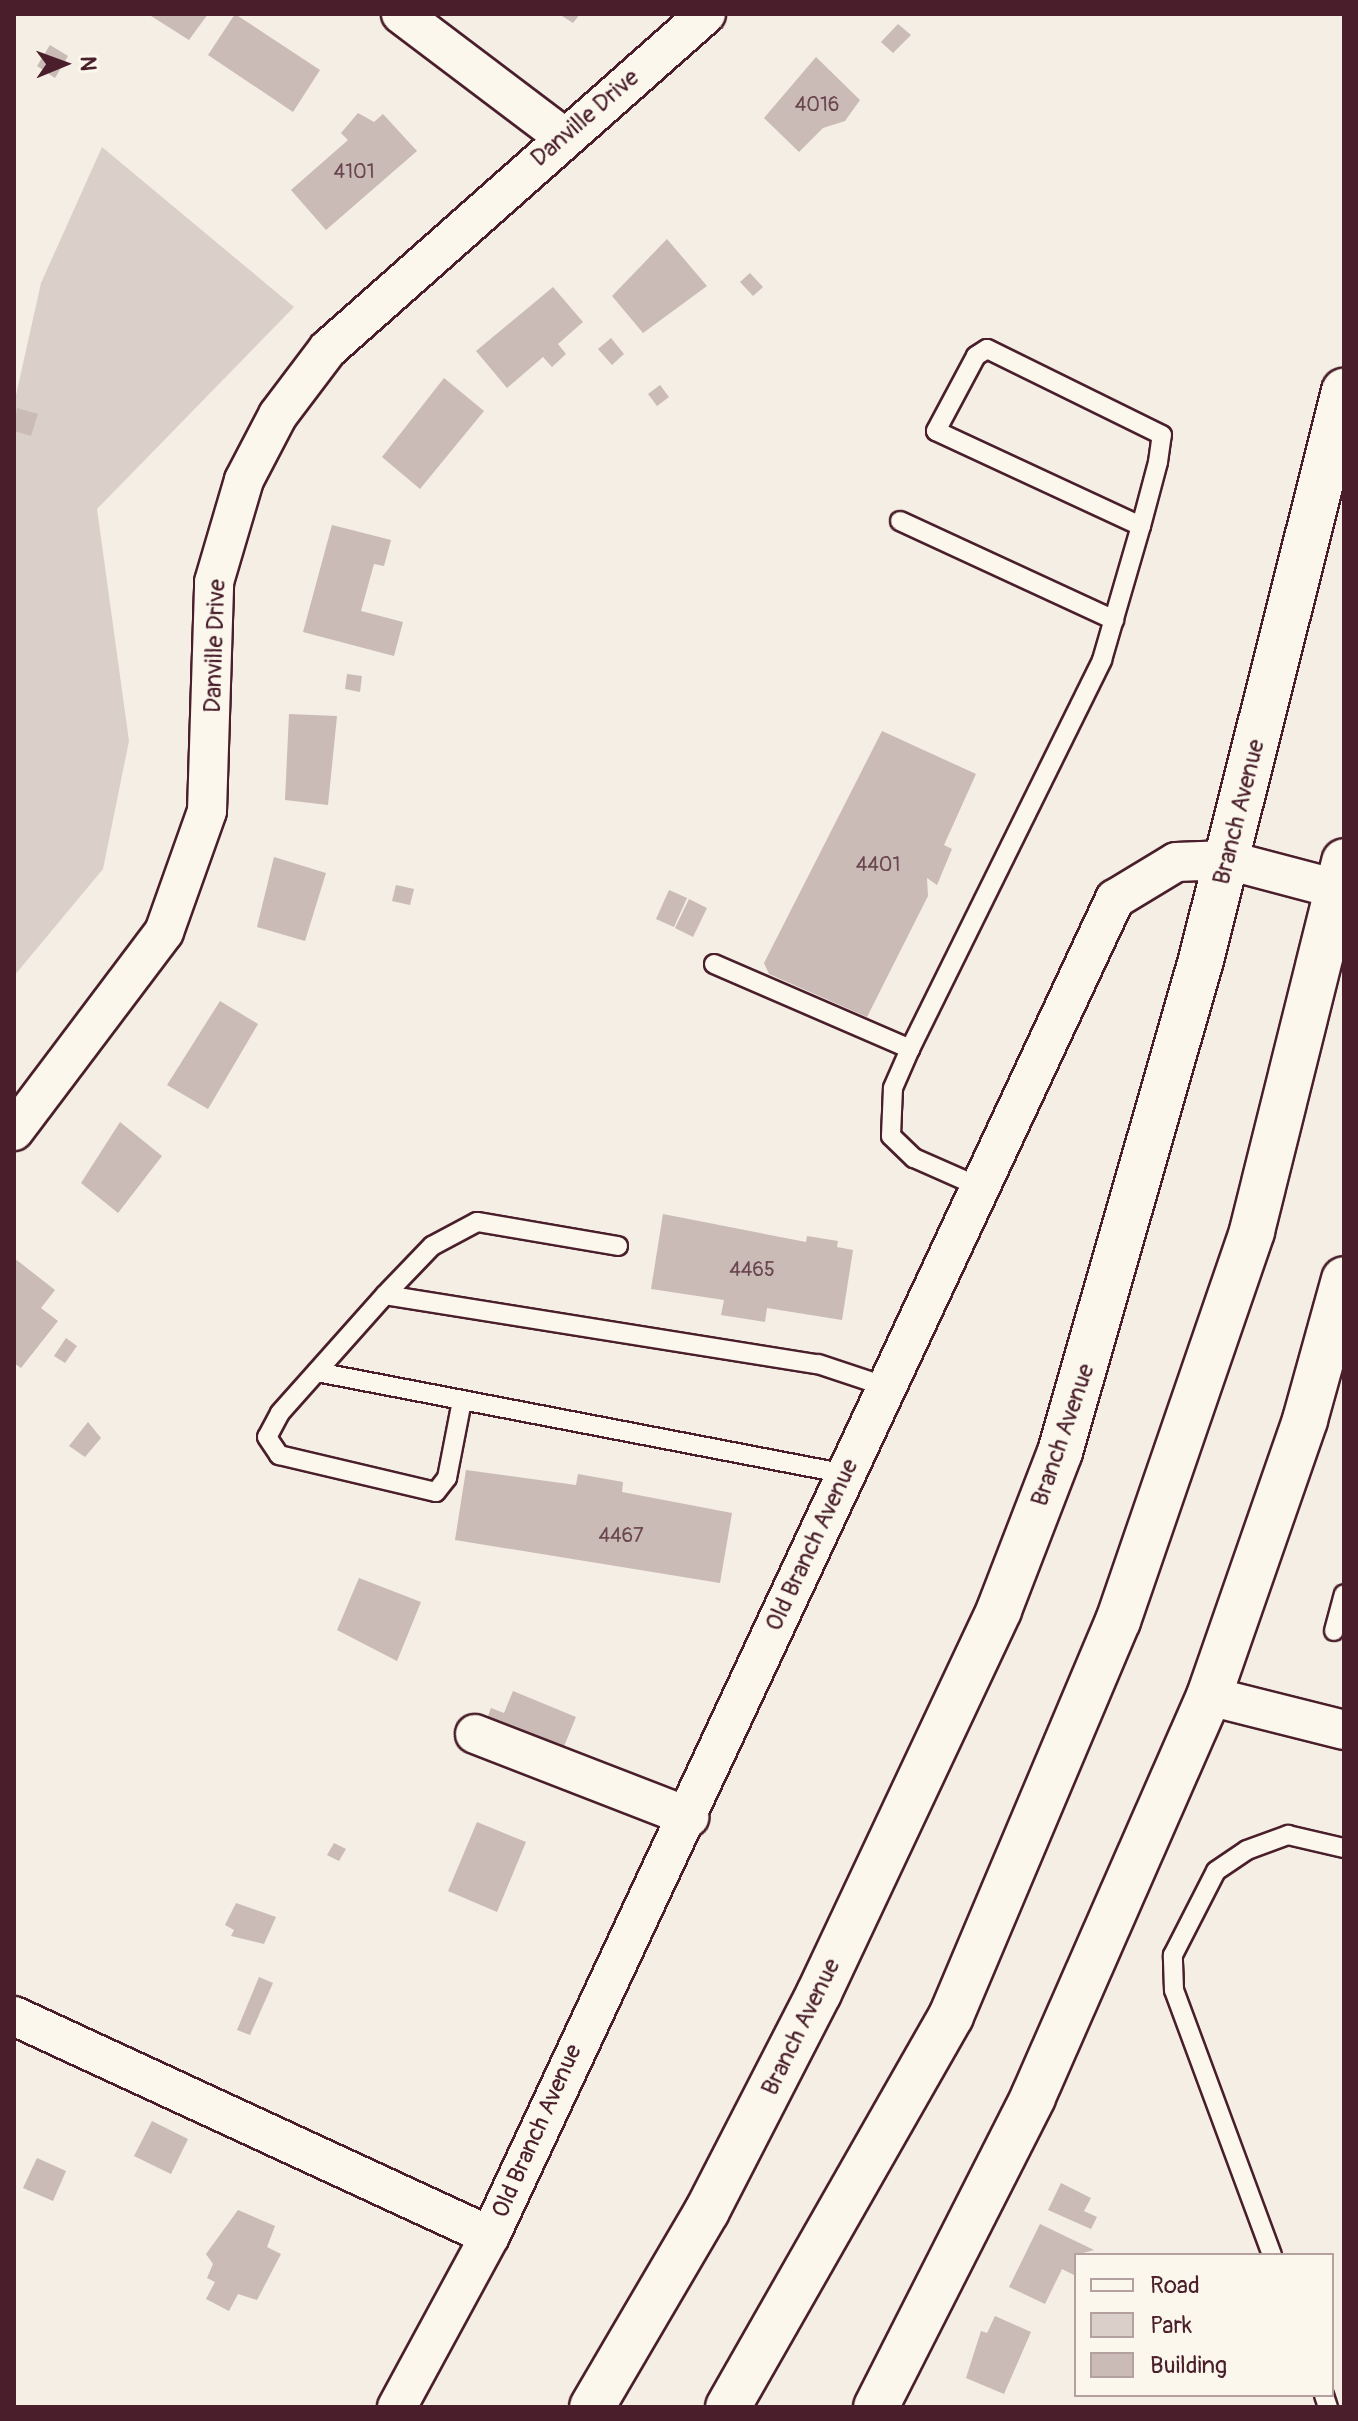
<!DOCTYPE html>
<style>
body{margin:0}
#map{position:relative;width:1358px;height:2421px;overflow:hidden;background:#f4eee4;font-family:Pangolin,sans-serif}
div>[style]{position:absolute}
.green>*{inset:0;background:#dbd0c9}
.building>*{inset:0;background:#cabbb6}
.roads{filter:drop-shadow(2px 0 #4a1f2b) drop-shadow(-2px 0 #4a1f2b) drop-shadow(0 2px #4a1f2b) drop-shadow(0 -2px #4a1f2b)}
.lane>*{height:18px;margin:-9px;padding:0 9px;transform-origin:9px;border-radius:9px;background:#fbf7ec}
.street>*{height:38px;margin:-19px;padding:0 19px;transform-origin:19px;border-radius:19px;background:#fbf7ec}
.secondary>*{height:44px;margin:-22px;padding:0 22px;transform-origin:22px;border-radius:22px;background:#fbf7ec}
.highway>*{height:44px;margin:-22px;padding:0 22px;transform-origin:22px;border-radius:22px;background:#fbf7ec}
span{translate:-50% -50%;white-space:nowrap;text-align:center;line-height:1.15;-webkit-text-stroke:7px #fbf7ec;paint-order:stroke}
.number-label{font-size:20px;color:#6a464e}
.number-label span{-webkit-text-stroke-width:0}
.street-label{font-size:24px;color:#4a1f2b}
.frame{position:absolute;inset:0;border:16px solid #4a1f2b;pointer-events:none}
.legend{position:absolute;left:1074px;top:2253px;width:260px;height:144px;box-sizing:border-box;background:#fbf7ec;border:2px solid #b4a19f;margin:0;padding:10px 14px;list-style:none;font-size:24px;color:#4a1f2b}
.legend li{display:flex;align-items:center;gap:16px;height:40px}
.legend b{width:40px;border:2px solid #b4a19f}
.north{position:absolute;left:24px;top:24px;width:80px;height:80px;-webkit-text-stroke:6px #fbf7ec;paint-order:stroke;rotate:89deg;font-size:22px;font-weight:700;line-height:32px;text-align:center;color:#4a1f2b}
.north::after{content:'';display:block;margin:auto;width:28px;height:36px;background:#4a1f2b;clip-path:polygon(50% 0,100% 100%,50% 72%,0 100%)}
</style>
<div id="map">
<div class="green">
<div style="clip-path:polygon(102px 147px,294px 307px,97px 509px,129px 741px,103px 869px,14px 976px,14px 404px,41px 283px)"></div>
</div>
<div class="building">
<div style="clip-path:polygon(148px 14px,208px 14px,189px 40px)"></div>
<div style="clip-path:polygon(235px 14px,320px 70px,293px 112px,208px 55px)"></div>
<div style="clip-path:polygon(559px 14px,580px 14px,573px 23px)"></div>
<div style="clip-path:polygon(898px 24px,911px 35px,893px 53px,881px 42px)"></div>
<div style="clip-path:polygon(50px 45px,68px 56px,55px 78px,37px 66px)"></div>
<div style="clip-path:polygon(816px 57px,860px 100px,845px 121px,823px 128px,799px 152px,764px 118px)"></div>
<div style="clip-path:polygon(358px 113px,374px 122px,383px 114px,417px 151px,326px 230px,291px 190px,348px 140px,341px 133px)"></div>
<div style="clip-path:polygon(667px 239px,707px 286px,643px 333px,612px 296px)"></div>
<div style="clip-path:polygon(750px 273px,763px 287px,753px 296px,740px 282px)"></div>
<div style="clip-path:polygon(553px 287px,583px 322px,558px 344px,566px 354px,552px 367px,543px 357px,507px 388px,476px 351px)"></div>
<div style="clip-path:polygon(611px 338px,624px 354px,612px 365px,598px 349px)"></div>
<div style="clip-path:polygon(444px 378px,484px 411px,420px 489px,382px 457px)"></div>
<div style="clip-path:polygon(660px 385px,669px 397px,657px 406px,648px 394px)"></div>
<div style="clip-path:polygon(17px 408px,38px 414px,31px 436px,14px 431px)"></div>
<div style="clip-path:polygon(332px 525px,391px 540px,384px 566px,374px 564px,361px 611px,403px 622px,394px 656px,303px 632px)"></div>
<div style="clip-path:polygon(347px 674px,362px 676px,360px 692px,345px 689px)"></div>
<div style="clip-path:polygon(289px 714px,337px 716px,328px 805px,285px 800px)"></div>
<div style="clip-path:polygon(882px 731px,976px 774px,944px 845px,952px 849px,937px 885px,927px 878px,928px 896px,867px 1017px,769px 974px,764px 963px)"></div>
<div style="clip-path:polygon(274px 857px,326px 873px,305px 941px,257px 927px)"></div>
<div style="clip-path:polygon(396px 885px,414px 889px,410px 905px,392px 901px)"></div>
<div style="clip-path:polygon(669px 890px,687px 898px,674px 927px,656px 919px)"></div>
<div style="clip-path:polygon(689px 899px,707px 908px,693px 937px,675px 928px)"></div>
<div style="clip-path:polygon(220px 1001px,258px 1024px,208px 1109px,167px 1085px)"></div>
<div style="clip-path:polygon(120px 1122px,162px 1156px,118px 1213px,81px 1183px)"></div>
<div style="clip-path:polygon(663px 1214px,806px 1242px,807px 1236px,838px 1241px,837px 1247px,853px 1250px,842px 1320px,767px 1308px,765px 1322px,721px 1315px,724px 1300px,651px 1289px)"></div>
<div style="clip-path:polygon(14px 1258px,55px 1290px,41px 1308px,58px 1321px,21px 1368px,14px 1363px)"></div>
<div style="clip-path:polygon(66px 1338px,77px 1346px,65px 1363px,54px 1356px)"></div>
<div style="clip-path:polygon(88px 1422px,101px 1438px,85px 1457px,69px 1446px)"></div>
<div style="clip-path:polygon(466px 1470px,576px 1485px,578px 1474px,623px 1482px,622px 1492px,732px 1513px,720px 1583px,455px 1540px)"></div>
<div style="clip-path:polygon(359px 1578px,421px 1602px,397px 1661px,337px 1630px)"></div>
<div style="clip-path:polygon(513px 1691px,576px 1717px,558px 1761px,483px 1730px,491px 1708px,504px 1713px)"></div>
<div style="clip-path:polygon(477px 1822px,526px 1842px,497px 1912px,448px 1891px)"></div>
<div style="clip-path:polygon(334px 1843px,346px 1849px,339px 1861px,327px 1855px)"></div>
<div style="clip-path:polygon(236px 1903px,276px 1917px,264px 1944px,231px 1936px,234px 1930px,225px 1925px)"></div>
<div style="clip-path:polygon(259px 1977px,273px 1983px,250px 2035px,237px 2030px)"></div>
<div style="clip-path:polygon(152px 2121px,188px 2139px,171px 2174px,134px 2156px)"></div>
<div style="clip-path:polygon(37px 2158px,66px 2171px,53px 2201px,23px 2188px)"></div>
<div style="clip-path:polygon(1061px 2183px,1091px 2198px,1084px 2211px,1097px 2217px,1091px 2229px,1048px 2210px)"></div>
<div style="clip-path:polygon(238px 2210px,275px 2226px,267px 2247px,281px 2254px,257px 2300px,238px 2294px,229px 2311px,206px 2299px,215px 2282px,207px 2278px,213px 2264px,206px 2254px)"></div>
<div style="clip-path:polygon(1040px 2224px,1094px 2250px,1076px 2255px,1076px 2276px,1062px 2269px,1045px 2304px,1009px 2287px)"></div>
<div style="clip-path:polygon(995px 2316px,1031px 2332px,1004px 2394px,966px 2378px,981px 2331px,987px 2333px)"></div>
</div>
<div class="roads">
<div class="lane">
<div style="left:900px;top:521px;width:236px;rotate:24.8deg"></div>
<div style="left:714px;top:964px;width:214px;rotate:23.4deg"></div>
<div style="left:910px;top:1049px;width:43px;rotate:113.6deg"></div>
<div style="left:893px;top:1088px;width:48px;rotate:92.4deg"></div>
<div style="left:891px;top:1136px;width:32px;rotate:44deg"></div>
<div style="left:914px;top:1158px;width:74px;rotate:23.8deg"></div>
<div style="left:910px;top:1049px;width:434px;rotate:-63.7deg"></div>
<div style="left:1102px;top:660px;width:140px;rotate:-73.8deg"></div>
<div style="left:1141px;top:526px;width:66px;rotate:-75.1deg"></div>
<div style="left:1158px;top:462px;width:27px;rotate:-82deg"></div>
<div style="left:1162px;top:435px;width:195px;rotate:-153.8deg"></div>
<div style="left:987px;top:349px;width:13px;rotate:148deg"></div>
<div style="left:976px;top:356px;width:85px;rotate:118.1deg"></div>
<div style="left:936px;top:431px;width:226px;rotate:24.9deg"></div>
<div style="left:618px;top:1246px;width:143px;rotate:-170.3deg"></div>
<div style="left:477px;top:1222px;width:51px;rotate:151.9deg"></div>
<div style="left:432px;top:1246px;width:68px;rotate:133.8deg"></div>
<div style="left:385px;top:1295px;width:438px;rotate:9.1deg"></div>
<div style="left:818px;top:1364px;width:73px;rotate:18.4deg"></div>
<div style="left:385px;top:1295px;width:158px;rotate:131.7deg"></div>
<div style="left:280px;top:1413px;width:27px;rotate:118deg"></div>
<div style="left:267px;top:1437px;width:22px;rotate:56deg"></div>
<div style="left:279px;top:1455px;width:161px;rotate:13.3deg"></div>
<div style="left:436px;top:1492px;width:18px;rotate:-52deg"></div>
<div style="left:447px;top:1478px;width:73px;rotate:-79deg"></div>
<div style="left:317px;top:1372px;width:539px;rotate:10.91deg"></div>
<div style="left:1334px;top:1631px;width:38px;rotate:-75deg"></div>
<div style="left:1272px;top:2255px;width:283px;rotate:-110.3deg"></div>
<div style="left:1174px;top:1990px;width:35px;rotate:-92deg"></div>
<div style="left:1173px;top:1955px;width:94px;rotate:-62.9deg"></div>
<div style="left:1216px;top:1871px;width:37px;rotate:-34deg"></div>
<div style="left:1247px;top:1850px;width:44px;rotate:-20.1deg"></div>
<div style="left:1288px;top:1835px;width:57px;rotate:13.1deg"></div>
<div style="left:1324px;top:2395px;width:13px;rotate:72deg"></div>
</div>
<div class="street">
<div style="left:401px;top:14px;width:201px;rotate:37.1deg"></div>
<div style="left:14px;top:1131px;width:249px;rotate:-53deg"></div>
<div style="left:164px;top:932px;width:128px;rotate:-70.4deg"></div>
<div style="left:207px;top:811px;width:229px;rotate:-88.2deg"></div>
<div style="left:214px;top:582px;width:106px;rotate:-73.6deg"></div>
<div style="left:244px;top:480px;width:73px;rotate:-62.4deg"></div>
<div style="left:278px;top:415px;width:83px;rotate:-52.9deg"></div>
<div style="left:328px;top:349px;width:505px;rotate:-41.55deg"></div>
<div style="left:1209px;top:1696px;width:139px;rotate:14.1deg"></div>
<div style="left:475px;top:1734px;width:230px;rotate:21.2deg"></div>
<div style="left:14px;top:2016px;width:524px;rotate:24.81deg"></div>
<div style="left:397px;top:2407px;width:195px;rotate:-61.5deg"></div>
<div style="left:490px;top:2236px;width:1476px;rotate:-64.95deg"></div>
<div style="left:1115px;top:899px;width:71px;rotate:-31.2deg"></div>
<div style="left:1176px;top:862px;width:51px;rotate:-2.2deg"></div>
<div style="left:1227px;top:860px;width:121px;rotate:14.8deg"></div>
</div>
<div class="secondary">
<div style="left:876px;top:2407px;width:347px;rotate:-63.1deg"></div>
<div style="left:1033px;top:2097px;width:438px;rotate:-66.3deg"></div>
<div style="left:1209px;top:1696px;width:292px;rotate:-70.8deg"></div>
<div style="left:1305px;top:1420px;width:146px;rotate:-74.5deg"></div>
</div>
<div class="highway">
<div style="left:592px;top:2407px;width:227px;rotate:-59.6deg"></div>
<div style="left:707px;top:2211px;width:245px;rotate:-62.8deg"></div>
<div style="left:819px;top:1993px;width:423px;rotate:-64.8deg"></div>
<div style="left:999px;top:1610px;width:169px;rotate:-68.9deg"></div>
<div style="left:1060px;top:1452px;width:512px;rotate:-74.01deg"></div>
<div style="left:1201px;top:960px;width:587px;rotate:-75.89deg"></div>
<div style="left:728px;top:2407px;width:450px;rotate:-60.3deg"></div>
<div style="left:951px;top:2016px;width:429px;rotate:-67.1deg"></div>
<div style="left:1118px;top:1621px;width:412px;rotate:-71deg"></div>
<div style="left:1252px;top:1231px;width:381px;rotate:-76deg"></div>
</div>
</div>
<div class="number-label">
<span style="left:817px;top:104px">4016</span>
<span style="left:354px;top:171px">4101</span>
<span style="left:878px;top:864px">4401</span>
<span style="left:752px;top:1269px">4465</span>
<span style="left:621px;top:1535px">4467</span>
</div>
<div class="street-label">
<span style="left:585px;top:118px;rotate:-41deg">Danville Drive</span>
<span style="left:215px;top:646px;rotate:-88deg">Danville Drive</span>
<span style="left:1239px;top:812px;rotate:-76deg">Branch Avenue</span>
<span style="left:1063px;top:1435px;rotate:-71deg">Branch Avenue</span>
<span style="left:812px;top:1545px;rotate:-65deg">Old Branch Avenue</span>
<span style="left:801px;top:2027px;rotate:-64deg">Branch Avenue</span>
<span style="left:537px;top:2131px;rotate:-66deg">Old Branch Avenue</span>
</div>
<div class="frame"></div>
<ul class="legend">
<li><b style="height:10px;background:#fbf7ec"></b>Road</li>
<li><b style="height:22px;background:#dbd0c9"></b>Park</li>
<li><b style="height:22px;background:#cabbb6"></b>Building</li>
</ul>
<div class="north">N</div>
</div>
